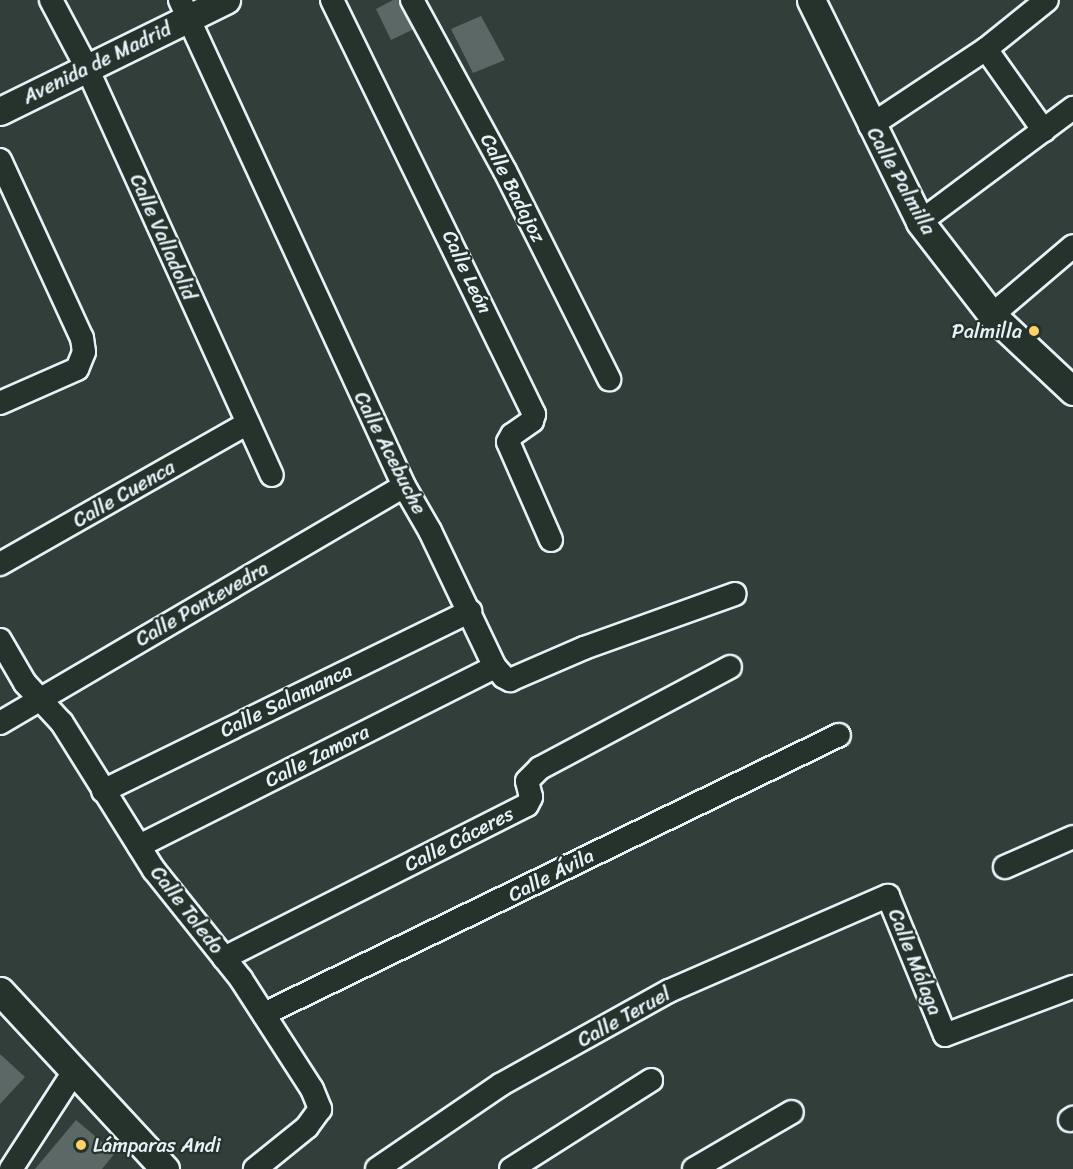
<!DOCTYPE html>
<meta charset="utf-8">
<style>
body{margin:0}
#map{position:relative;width:1073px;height:1169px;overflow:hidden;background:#323e39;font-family:Sriracha,sans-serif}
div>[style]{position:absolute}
.building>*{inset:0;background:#5c6865}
.roads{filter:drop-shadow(2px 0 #e8f1f8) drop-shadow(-2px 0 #e8f1f8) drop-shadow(0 2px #e8f1f8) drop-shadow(0 -2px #e8f1f8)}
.minor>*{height:22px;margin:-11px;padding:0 11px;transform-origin:11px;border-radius:11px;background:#26332d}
.tertiary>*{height:27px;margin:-13.5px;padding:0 13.5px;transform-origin:13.5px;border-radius:13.5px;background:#26332d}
.dots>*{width:16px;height:16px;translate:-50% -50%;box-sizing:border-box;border:3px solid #26332d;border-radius:50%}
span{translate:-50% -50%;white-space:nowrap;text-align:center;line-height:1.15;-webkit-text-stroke:4.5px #26332d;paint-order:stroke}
.street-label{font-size:20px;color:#e8f1f8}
.poi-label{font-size:20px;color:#e8f1f8}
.right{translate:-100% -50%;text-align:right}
.left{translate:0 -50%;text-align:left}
</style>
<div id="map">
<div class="building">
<div style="clip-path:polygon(393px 0,401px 0,416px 28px,391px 40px,376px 9px)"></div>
<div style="clip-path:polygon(481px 16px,505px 60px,473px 73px,451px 29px)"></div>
<div style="clip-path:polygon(0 1054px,25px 1077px,0 1104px)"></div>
<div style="clip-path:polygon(76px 1120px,115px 1153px,102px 1169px,35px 1169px)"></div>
</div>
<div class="roads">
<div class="minor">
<div style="left:51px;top:0;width:77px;rotate:62.1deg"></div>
<div style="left:87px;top:68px;width:447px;rotate:65.6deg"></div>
<div style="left:180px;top:0;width:535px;rotate:65.25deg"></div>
<div style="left:404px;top:486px;width:52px;rotate:60deg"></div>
<div style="left:430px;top:531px;width:151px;rotate:64.5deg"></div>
<div style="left:495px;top:667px;width:13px;rotate:48deg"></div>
<div style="left:504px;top:677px;width:7px;rotate:27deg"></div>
<div style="left:510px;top:680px;width:81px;rotate:-23.4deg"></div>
<div style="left:584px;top:648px;width:160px;rotate:-19.7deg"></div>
<div style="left:332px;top:0;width:461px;rotate:64deg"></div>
<div style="left:534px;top:414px;width:7px;rotate:106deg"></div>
<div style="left:532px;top:421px;width:24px;rotate:145deg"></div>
<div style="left:512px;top:435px;width:8px;rotate:120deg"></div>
<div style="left:508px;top:442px;width:107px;rotate:66.3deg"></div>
<div style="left:412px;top:0;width:195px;rotate:61.5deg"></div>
<div style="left:505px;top:171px;width:233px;rotate:63.4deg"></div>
<div style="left:986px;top:49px;width:100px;rotate:54.7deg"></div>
<div style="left:870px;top:126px;width:139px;rotate:-33.6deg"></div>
<div style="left:986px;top:49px;width:78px;rotate:-38.8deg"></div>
<div style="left:0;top:160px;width:196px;rotate:65.3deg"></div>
<div style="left:82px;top:338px;width:14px;rotate:82deg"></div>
<div style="left:84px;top:352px;width:18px;rotate:112deg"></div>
<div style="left:77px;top:369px;width:84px;rotate:156.2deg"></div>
<div style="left:920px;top:222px;width:191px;rotate:-36.7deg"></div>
<div style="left:992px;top:315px;width:106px;rotate:-40.4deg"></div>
<div style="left:0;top:564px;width:285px;rotate:-29.6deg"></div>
<div style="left:0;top:640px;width:50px;rotate:59.8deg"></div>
<div style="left:25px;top:683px;width:54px;rotate:47.2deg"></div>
<div style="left:62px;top:723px;width:173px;rotate:58deg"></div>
<div style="left:154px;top:870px;width:139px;rotate:51.4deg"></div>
<div style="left:241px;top:979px;width:131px;rotate:57.2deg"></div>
<div style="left:312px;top:1089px;width:22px;rotate:68deg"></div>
<div style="left:320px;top:1109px;width:22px;rotate:126deg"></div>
<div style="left:307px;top:1127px;width:67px;rotate:141.1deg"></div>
<div style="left:0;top:723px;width:468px;rotate:-30.4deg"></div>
<div style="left:103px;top:791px;width:409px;rotate:-26.1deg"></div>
<div style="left:139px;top:846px;width:398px;rotate:-26.7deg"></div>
<div style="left:1005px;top:867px;width:74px;rotate:-23.8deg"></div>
<div style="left:224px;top:958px;width:339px;rotate:-26.8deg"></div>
<div style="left:527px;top:805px;width:9px;rotate:-63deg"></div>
<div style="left:531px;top:797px;width:16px;rotate:-104deg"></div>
<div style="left:527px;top:781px;width:18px;rotate:-45deg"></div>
<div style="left:540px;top:768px;width:215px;rotate:-28deg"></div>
<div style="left:264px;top:1014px;width:639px;rotate:-25.88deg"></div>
<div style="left:1070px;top:1120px;width:4px;rotate:-34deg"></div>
<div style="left:11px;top:1169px;width:114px;rotate:-57.1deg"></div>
<div style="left:377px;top:1169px;width:149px;rotate:-34.3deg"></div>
<div style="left:500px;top:1085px;width:193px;rotate:-29.1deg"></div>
<div style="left:669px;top:991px;width:239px;rotate:-23.5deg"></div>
<div style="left:888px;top:896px;width:150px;rotate:67.7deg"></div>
<div style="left:945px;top:1035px;width:137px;rotate:-20.6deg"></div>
<div style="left:511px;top:1169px;width:166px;rotate:-32.4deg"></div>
<div style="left:694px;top:1169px;width:113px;rotate:-30.2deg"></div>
</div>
<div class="tertiary">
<div style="left:811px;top:0;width:247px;rotate:63.8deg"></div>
<div style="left:920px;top:222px;width:118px;rotate:52.3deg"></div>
<div style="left:992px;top:315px;width:111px;rotate:43.2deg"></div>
<div style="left:0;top:111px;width:252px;rotate:-26.2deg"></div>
<div style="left:0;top:991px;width:243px;rotate:47.2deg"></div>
</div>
</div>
<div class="dots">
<div style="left:1034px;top:331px;background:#ffd166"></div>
<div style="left:81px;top:1145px;background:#ffd166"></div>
</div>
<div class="street-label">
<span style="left:97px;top:63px;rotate:-26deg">Avenida de Madrid</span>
<span style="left:901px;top:181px;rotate:61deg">Calle Palmilla</span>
<span style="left:513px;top:188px;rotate:63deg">Calle Badajoz</span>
<span style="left:163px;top:237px;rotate:66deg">Calle Valladolid</span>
<span style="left:467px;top:272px;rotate:65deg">Calle León</span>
<span style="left:390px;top:453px;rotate:63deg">Calle Acebuche</span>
<span style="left:124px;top:494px;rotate:-30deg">Calle Cuenca</span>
<span style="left:202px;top:604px;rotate:-30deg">Calle Pontevedra</span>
<span style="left:286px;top:700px;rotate:-26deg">Calle Salamanca</span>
<span style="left:317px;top:756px;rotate:-27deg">Calle Zamora</span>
<span style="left:459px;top:839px;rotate:-27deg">Calle Cáceres</span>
<span style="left:551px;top:875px;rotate:-27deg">Calle Ávila</span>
<span style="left:187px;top:910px;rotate:52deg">Calle Toledo</span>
<span style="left:915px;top:962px;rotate:68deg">Calle Málaga</span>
<span style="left:624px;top:1017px;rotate:-29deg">Calle Teruel</span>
</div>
<div class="poi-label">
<span class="right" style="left:1022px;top:331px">Palmilla</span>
<span class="left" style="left:93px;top:1145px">Lámparas Andi</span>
</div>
</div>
